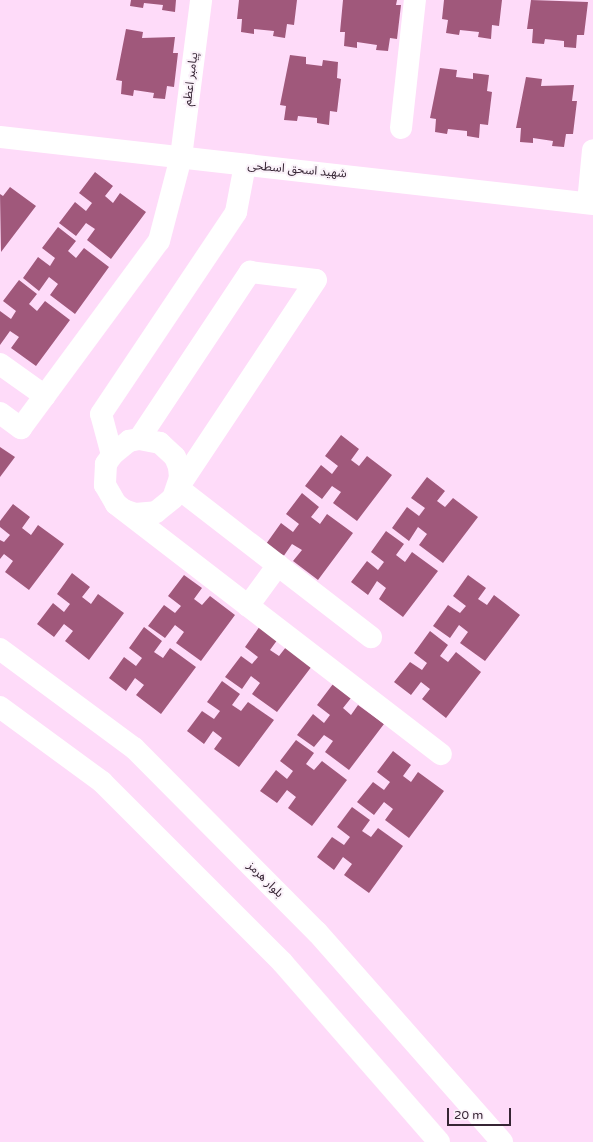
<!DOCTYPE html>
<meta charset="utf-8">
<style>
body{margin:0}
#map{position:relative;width:593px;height:1142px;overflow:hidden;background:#fedbf9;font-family:"Varela Round","Noto Sans Arabic",sans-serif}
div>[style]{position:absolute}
.building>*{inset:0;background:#a0587b}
.street>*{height:22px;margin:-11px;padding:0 11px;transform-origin:11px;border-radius:11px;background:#fff}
.secondary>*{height:22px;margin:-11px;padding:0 11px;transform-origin:11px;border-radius:11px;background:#fff}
span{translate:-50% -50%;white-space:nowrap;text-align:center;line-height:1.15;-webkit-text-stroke:4px #faf1f9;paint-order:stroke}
.street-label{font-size:12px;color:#362534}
.scale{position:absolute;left:447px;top:1108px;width:64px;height:18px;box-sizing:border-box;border:2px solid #362534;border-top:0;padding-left:5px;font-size:12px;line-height:14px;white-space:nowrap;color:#362534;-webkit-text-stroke:3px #faf1f9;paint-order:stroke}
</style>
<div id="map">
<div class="building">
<div style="clip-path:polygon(131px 0,176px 0,175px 12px,162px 10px,163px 5px,144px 3px,143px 8px,130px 6px)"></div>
<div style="clip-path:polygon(239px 0,297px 0,294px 25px,287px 24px,285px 38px,273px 36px,274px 31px,254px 29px,254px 34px,241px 32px,242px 19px,237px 19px)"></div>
<div style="clip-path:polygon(343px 0,397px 0,396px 5px,401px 5px,397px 39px,390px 38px,388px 51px,376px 50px,377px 45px,357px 42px,357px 48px,344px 46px,345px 32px,340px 32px)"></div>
<div style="clip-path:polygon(444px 0,502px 0,499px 26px,492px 25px,491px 39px,478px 37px,479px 32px,460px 30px,459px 35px,446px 33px,448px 20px,442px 19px)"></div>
<div style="clip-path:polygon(531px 0,588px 2px,584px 35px,577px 35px,576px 48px,564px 47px,564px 41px,545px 39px,544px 44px,532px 43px,533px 29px,527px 29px)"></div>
<div style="clip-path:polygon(126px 29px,143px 32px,142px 38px,175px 37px,173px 53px,178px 53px,174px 87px,167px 86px,165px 99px,153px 98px,154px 93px,134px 90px,133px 96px,121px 94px,122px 81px,116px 80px)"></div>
<div style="clip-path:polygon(290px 55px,306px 57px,306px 64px,322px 66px,323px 60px,338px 62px,337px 78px,341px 79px,337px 112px,330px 111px,329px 125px,317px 123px,317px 118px,298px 116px,297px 121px,284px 120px,286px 106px,280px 105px)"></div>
<div style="clip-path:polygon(440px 68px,457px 70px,456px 77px,473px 79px,473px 73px,489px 75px,487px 91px,492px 92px,488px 125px,480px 124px,479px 138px,467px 136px,467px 131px,448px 129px,447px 134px,435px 132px,436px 119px,430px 118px)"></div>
<div style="clip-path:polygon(526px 77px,542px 79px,541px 86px,574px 85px,572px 101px,577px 101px,573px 134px,566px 134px,564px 147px,552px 146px,553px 141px,533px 138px,533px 143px,520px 142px,521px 128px,516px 128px)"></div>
<div style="clip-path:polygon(95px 172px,113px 186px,105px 196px,113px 203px,120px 193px,146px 212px,111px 259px,87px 240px,95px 229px,86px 223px,76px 236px,59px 223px,75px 202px,86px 211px,92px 203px,79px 193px)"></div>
<div style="clip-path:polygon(10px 187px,36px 206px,1px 252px,0 194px,3px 196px)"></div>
<div style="clip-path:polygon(58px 227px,76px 241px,68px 251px,76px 258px,84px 248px,109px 267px,75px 314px,50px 295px,58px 284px,49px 277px,39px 291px,23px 278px,38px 257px,50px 266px,55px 258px,42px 248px)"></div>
<div style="clip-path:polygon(19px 280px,37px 294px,29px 304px,37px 311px,45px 301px,70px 320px,36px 366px,11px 348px,19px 337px,10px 331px,0 345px,0 311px,11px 319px,16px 311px,3px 301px)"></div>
<div style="clip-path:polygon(341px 435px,359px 449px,351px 460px,359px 466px,367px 456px,392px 475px,357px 521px,333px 503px,341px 492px,332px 486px,322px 499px,305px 486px,321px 465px,332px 474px,338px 466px,325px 456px)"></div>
<div style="clip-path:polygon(0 447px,15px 457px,0 477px)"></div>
<div style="clip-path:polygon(427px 477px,445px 491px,437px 501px,445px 507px,453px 498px,478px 517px,443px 563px,419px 545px,427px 534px,418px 527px,409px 541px,392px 528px,407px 507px,419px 516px,425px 508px,411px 498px)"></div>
<div style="clip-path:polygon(302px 493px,319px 507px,311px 517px,320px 524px,327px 514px,353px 533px,318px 580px,293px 561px,302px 550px,292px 544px,283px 557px,266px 544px,281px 523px,293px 532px,299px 524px,286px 514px)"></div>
<div style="clip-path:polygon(13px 504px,30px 517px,22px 528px,31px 535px,38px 525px,64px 544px,29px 590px,5px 572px,13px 561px,4px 554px,0 559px,0 540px,4px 542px,10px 535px,0 527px,0 521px)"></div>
<div style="clip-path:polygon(386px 531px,404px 544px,396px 555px,405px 562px,412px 552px,438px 571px,403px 617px,379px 599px,386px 588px,377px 581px,368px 595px,351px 582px,367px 561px,378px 570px,384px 562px,371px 552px)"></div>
<div style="clip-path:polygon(72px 573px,90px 587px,82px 597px,91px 604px,98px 594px,124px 613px,89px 660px,65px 641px,73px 631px,64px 624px,54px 637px,37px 624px,53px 603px,64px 612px,70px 604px,57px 594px)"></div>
<div style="clip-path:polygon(184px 575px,202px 588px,194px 599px,202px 605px,210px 596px,235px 615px,201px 661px,176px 643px,184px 632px,175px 625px,165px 638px,148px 626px,164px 605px,175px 613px,181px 606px,168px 596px)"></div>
<div style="clip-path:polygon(468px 575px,486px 588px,478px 599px,487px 605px,494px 595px,520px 615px,485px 661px,460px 643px,468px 632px,459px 625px,450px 638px,433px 626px,448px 605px,460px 613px,466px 606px,453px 596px)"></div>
<div style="clip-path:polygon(260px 626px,278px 639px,270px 650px,279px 656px,286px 647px,312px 666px,277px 712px,252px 694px,260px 683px,251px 676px,242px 689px,225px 677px,241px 656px,252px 664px,258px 657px,245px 647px)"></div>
<div style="clip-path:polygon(144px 627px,162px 641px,154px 652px,163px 658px,170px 648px,196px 667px,161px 714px,136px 695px,144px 685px,135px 678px,126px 691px,109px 678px,124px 657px,136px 666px,142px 658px,129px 648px)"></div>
<div style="clip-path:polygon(430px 631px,448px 645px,440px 656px,448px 662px,456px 652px,481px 672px,446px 718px,422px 699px,430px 689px,421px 682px,411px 695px,394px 682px,410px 662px,422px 670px,427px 663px,414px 653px)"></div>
<div style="clip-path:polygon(222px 681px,240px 694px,232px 705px,241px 711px,248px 702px,274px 720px,239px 767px,214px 749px,222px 738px,213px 731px,204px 744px,187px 731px,202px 711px,214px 719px,220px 711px,207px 702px)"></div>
<div style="clip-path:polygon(333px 684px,351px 698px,343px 708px,351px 715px,358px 705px,384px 724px,349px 770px,325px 752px,333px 741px,324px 735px,314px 747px,297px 735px,313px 714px,324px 723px,330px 715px,317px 705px)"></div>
<div style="clip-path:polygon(296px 740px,314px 753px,306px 764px,314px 770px,322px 761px,347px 780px,312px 826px,288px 808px,296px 797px,287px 790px,277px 803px,260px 791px,276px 770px,287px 779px,293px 771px,280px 761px)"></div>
<div style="clip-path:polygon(393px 751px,411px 765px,403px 776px,411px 782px,418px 772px,444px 791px,409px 838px,385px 820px,393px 809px,384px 802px,374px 815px,357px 802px,373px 782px,384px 790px,390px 782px,377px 772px)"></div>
<div style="clip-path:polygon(352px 807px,370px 820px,362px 831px,371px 837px,378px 828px,403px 846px,369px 893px,344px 875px,352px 864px,343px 857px,334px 870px,317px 857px,332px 837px,344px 845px,350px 837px,337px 827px)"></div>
</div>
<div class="street">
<div style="left:401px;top:128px;width:129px;rotate:-83.8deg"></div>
<div style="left:588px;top:203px;width:53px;rotate:-84.6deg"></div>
<div style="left:0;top:364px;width:55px;rotate:35.4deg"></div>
<div style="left:0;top:413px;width:26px;rotate:36deg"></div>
<div style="left:21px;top:428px;width:232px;rotate:-53.6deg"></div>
<div style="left:159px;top:241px;width:87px;rotate:-75.3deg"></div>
<div style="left:181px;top:157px;width:158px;rotate:-82.7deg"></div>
<div style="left:139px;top:439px;width:201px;rotate:-56.4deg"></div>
<div style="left:250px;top:272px;width:66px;rotate:6.9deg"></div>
<div style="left:316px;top:280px;width:250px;rotate:123.6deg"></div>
<div style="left:178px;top:488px;width:244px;rotate:37.7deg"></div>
<div style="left:112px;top:455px;width:42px;rotate:-105deg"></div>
<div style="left:101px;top:414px;width:243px;rotate:-56.2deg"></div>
<div style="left:236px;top:212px;width:48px;rotate:-79.2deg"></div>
<div style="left:124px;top:510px;width:12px;rotate:20deg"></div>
<div style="left:135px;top:514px;width:21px;rotate:-5deg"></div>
<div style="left:156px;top:512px;width:22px;rotate:-39deg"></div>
<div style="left:173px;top:498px;width:21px;rotate:-71deg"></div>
<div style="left:180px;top:478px;width:11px;rotate:-95deg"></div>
<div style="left:179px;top:467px;width:11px;rotate:-112deg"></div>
<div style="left:175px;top:457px;width:21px;rotate:-137deg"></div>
<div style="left:160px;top:443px;width:21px;rotate:-169deg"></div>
<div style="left:139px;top:439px;width:10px;rotate:169deg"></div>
<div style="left:129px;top:441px;width:22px;rotate:141deg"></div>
<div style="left:112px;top:455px;width:11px;rotate:124deg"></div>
<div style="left:106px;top:464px;width:21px;rotate:93deg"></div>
<div style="left:105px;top:485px;width:22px;rotate:60deg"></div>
<div style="left:116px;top:504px;width:410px;rotate:37.6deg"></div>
<div style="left:248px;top:606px;width:51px;rotate:-53.8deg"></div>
</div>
<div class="secondary">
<div style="left:0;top:137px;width:597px;rotate:6.45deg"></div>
<div style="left:0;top:649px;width:167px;rotate:36.5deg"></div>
<div style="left:134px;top:748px;width:260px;rotate:45.2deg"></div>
<div style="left:317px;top:932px;width:280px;rotate:48.6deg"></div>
<div style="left:0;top:707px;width:127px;rotate:36.3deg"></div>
<div style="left:102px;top:782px;width:255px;rotate:45deg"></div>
<div style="left:282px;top:962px;width:239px;rotate:48.9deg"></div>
</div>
<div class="street-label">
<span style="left:191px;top:79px;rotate:-83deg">پیامبر اعظم</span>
<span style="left:297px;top:170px;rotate:5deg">شهید اسحق اسطحی</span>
<span style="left:265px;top:880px;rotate:45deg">بلوار هرمز</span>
</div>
<div class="scale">20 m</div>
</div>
